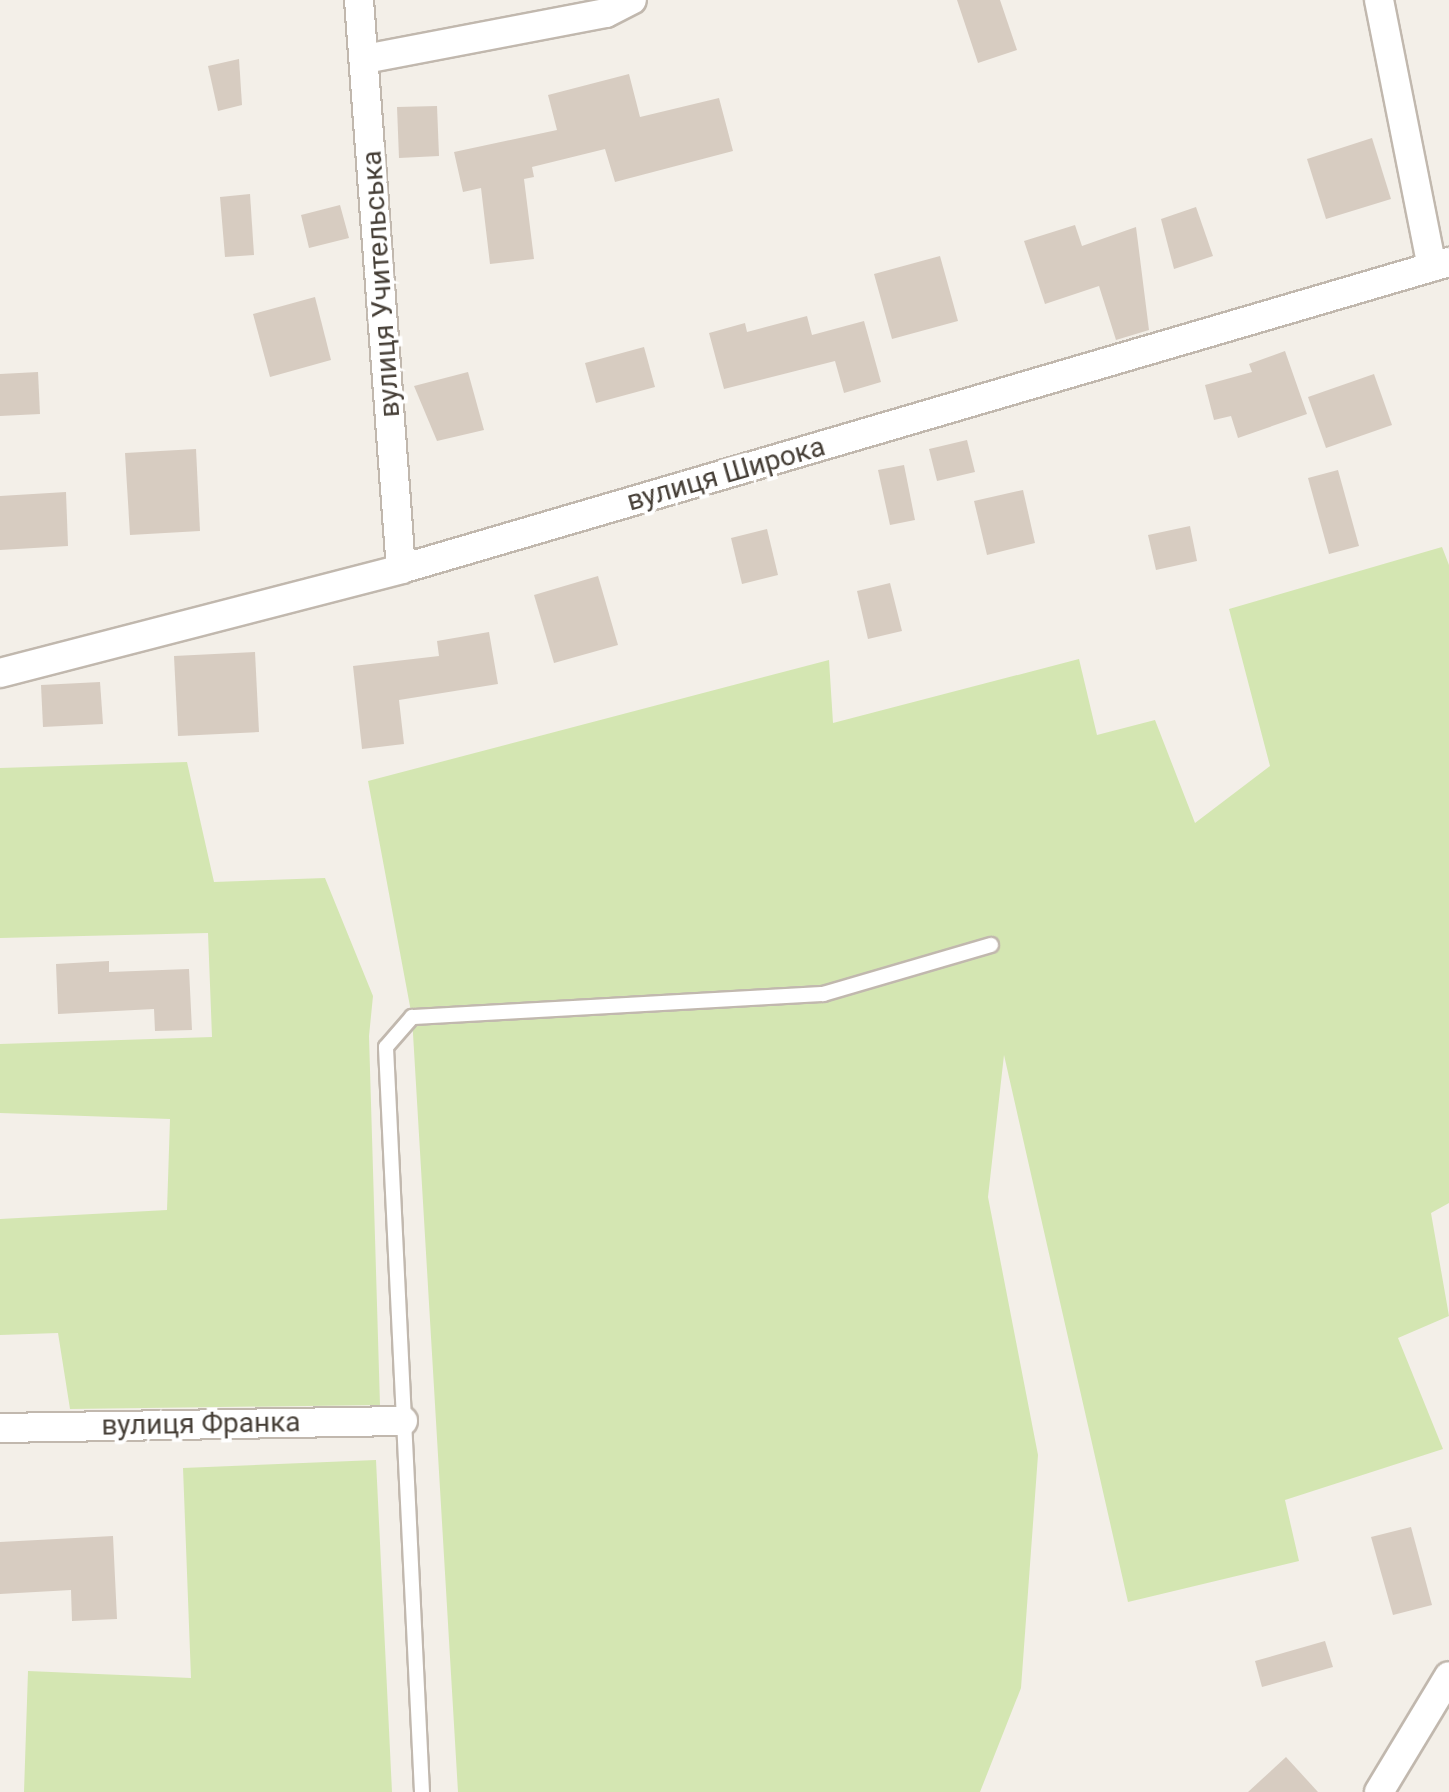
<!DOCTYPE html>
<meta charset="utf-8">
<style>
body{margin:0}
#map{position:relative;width:1449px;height:1792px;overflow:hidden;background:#f3efe8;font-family:Roboto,sans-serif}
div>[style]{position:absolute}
.green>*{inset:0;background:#d4e6b2}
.building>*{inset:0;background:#d7ccc1}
.roads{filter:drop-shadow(2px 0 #c1b8ae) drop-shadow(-2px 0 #c1b8ae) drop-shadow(0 2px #c1b8ae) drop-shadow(0 -2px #c1b8ae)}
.service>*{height:14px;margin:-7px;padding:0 7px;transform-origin:7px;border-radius:7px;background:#fff}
.minor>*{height:28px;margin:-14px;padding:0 14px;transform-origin:14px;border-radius:14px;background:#fff}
span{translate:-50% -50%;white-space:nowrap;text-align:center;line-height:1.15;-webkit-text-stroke:8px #fff;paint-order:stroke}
.street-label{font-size:28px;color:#463f37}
</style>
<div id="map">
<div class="green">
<div style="clip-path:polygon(1442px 547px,1449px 565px,1449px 1203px,1431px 1213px,1449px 1316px,1398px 1338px,1443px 1449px,1285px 1500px,1299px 1561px,1128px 1602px,1004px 1055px,988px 1197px,1038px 1455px,1021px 1688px,980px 1792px,458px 1792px,412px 1017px,368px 781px,829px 660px,833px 723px,1079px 659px,1097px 735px,1155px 720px,1195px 823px,1270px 766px,1229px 609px)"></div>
<div style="clip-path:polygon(187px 762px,214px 882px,325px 878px,373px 996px,369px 1036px,380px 1405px,70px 1409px,58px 1333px,0 1335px,0 1219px,167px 1210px,170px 1119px,0 1113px,0 1044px,212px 1037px,208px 933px,0 938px,0 768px)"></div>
<div style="clip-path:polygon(376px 1460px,392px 1792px,24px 1792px,28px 1671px,191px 1678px,183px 1468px)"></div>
</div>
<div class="building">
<div style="clip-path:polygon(957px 0,1000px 0,1017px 50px,978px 63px)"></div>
<div style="clip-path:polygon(239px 59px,242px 105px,218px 111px,208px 66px)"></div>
<div style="clip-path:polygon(629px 74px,640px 117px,719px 98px,733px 151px,615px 182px,605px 149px,532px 167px,534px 177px,524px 179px,534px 259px,490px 264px,481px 188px,463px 192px,454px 152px,557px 130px,548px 95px)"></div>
<div style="clip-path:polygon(437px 106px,439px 156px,399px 158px,397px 107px)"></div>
<div style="clip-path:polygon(1372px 138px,1391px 199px,1326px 219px,1307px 159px)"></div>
<div style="clip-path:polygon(250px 194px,254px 255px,225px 257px,220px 197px)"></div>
<div style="clip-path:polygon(340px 205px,349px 238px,309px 248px,301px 215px)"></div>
<div style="clip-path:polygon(1196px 207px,1213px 256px,1174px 269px,1161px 219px)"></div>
<div style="clip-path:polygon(1075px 225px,1082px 246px,1136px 227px,1149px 330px,1116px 340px,1099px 286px,1045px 304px,1024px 241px)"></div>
<div style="clip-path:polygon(940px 256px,958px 321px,892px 339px,874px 274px)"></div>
<div style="clip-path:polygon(315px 297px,331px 360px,270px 377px,253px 314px)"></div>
<div style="clip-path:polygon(807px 316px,812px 335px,864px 321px,881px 382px,844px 393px,835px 361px,724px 389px,709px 333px,745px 323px,747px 332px)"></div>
<div style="clip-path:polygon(644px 347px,655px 387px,596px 403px,585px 363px)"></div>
<div style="clip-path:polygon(1285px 351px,1307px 414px,1238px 438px,1231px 416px,1214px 420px,1205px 385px,1252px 372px,1249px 364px)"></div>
<div style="clip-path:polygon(38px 372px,40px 414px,0 416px,0 374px)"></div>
<div style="clip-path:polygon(468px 372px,484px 430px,437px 441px,414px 386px)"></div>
<div style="clip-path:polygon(1374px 374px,1392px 425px,1326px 448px,1308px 397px)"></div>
<div style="clip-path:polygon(967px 440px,975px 472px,937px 481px,929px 449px)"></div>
<div style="clip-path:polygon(196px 449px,200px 531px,130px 535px,125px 453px)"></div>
<div style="clip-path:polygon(904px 465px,915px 520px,890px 525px,878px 470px)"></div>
<div style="clip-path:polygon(1338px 470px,1359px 546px,1329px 554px,1308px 478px)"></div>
<div style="clip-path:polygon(1023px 490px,1035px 543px,987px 555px,974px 501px)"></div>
<div style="clip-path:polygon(66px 492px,68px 546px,0 550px,0 496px)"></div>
<div style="clip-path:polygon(1190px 526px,1197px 561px,1156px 570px,1148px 535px)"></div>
<div style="clip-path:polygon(767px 529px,778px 575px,742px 584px,731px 538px)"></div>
<div style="clip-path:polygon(598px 576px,618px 645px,554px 663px,534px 595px)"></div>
<div style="clip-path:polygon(890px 583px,902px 631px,868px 639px,857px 591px)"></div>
<div style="clip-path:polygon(489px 632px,498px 684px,399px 700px,404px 744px,362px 749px,353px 666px,439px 656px,437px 641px)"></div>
<div style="clip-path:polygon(255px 652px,259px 732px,178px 736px,174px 656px)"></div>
<div style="clip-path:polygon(100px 682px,103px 724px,43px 727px,41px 685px)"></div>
<div style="clip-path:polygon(109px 961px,109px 972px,189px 969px,192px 1030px,155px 1031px,154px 1009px,58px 1014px,56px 964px)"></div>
<div style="clip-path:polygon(1411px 1527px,1432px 1605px,1393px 1615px,1371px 1537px)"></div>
<div style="clip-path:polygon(113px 1536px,117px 1619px,72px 1621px,71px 1590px,0 1594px,0 1542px)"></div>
<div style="clip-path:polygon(1325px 1641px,1333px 1667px,1262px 1687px,1255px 1661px)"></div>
<div style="clip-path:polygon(1286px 1757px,1318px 1792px,1248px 1792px)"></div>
</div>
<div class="roads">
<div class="service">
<div style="left:422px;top:1792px;width:746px;rotate:-92.77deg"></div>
<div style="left:386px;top:1047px;width:40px;rotate:-49deg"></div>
<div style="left:412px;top:1017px;width:412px;rotate:-3.2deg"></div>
<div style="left:823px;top:994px;width:175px;rotate:-16.3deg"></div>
</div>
<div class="minor">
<div style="left:359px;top:0;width:571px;rotate:85.78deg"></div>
<div style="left:1379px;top:0;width:272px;rotate:78.8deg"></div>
<div style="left:365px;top:59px;width:245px;rotate:-10.8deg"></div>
<div style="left:606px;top:13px;width:29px;rotate:-27deg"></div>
<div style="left:0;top:673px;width:414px;rotate:-14.5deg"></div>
<div style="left:401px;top:569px;width:1092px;rotate:-16.33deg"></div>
<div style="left:0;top:1428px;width:403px;rotate:-1deg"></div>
<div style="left:1379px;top:1792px;width:135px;rotate:-58.9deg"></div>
</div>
</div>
<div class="street-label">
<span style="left:381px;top:284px;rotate:-94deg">вулиця Учительська</span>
<span style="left:726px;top:474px;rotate:-16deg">вулиця Широка</span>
<span style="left:201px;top:1424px;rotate:-1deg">вулиця Франка</span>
</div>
</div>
